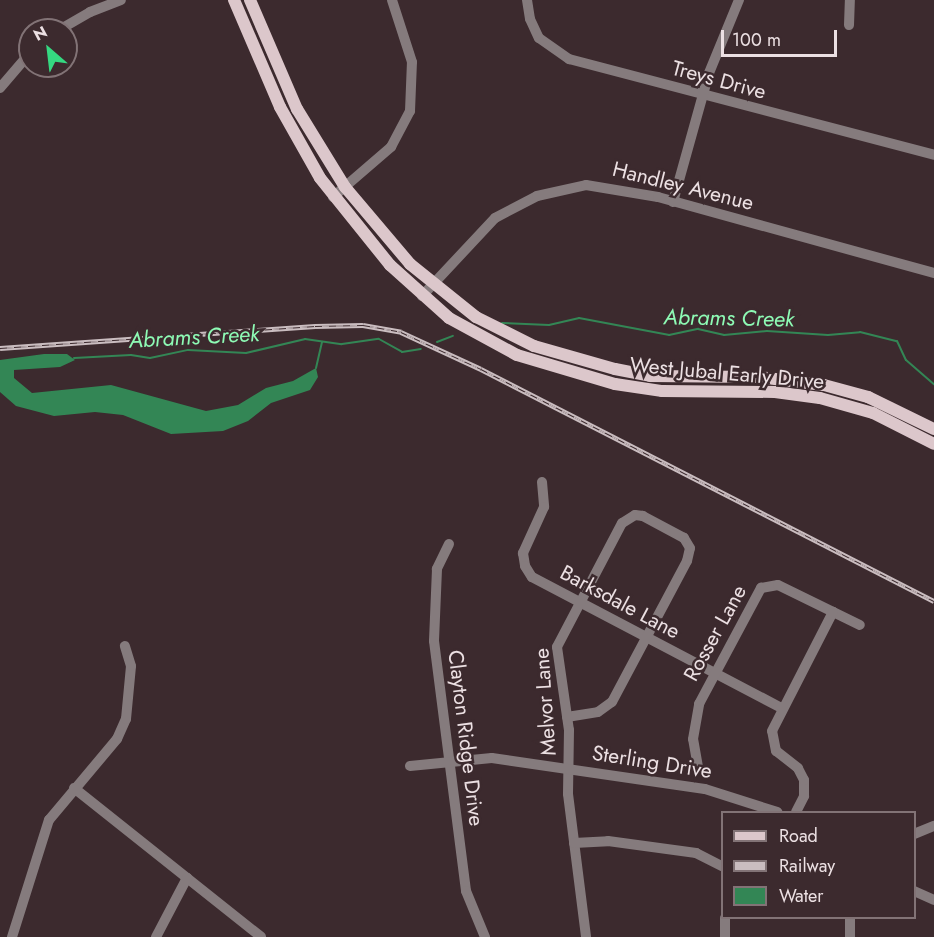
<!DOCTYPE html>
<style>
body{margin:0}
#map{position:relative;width:934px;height:937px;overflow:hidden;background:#3c2a2e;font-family:Jost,sans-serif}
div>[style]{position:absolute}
.water>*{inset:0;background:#338655}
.stream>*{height:2px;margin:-1px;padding:0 1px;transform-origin:1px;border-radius:1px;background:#338655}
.minor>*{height:10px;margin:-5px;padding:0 5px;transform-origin:5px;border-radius:5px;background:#857b7d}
.major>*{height:12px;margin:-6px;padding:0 6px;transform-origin:6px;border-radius:6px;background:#dcc7cb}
.rail>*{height:4.5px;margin-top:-2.25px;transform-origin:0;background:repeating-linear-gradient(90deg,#3c2a2e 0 7px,#cabdc0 0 14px);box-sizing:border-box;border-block:2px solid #cabdc0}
span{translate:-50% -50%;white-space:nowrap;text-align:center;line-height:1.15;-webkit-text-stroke:5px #3c2a2e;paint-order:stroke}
.street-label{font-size:21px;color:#ece0e3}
.water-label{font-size:22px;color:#8efbb5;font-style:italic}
.legend{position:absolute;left:721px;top:811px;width:195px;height:108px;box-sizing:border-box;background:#3c2a2e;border:2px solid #827376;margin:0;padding:8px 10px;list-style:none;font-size:18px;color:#ece0e3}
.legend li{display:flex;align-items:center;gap:12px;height:30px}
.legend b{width:30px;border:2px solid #827376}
.north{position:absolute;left:18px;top:18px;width:60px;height:60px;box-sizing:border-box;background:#3c2a2e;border:2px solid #827376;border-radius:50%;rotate:332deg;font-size:16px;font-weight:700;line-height:24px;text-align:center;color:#ece0e3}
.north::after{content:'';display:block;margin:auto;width:21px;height:27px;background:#35d881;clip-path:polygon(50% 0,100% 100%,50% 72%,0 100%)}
.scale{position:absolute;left:721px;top:30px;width:116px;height:27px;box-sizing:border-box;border:3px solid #ece0e3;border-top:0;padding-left:8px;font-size:18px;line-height:21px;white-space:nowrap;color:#ece0e3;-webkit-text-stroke:4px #3c2a2e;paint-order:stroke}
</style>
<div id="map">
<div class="water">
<div style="clip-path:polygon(44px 354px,67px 354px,75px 360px,60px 367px,14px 370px,14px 378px,32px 393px,111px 385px,206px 411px,238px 405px,266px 388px,293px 381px,316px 368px,318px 377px,310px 390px,271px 403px,248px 421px,223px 431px,171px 434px,123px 415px,95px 412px,54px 416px,16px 406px,0 392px,0 360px)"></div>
</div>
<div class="stream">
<div style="left:502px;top:323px;width:47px;rotate:2.4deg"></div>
<div style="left:549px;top:325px;width:31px;rotate:-13deg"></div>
<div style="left:579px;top:318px;width:92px;rotate:10.7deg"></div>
<div style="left:669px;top:335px;width:30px;rotate:-12deg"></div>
<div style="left:698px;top:329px;width:27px;rotate:13deg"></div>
<div style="left:724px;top:335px;width:43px;rotate:-5.3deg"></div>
<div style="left:767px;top:331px;width:61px;rotate:3.8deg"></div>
<div style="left:828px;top:335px;width:32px;rotate:-5deg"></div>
<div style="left:860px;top:332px;width:38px;rotate:14deg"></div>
<div style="left:897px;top:341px;width:21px;rotate:65deg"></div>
<div style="left:906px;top:360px;width:37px;rotate:41deg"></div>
<div style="left:437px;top:342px;width:17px;rotate:-21deg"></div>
<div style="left:74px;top:358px;width:57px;rotate:-3deg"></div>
<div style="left:131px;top:355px;width:19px;rotate:9deg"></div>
<div style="left:150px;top:358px;width:39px;rotate:-12deg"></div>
<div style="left:188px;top:350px;width:58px;rotate:3deg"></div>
<div style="left:246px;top:353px;width:61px;rotate:-13.3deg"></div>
<div style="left:305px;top:339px;width:37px;rotate:8deg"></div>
<div style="left:342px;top:344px;width:37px;rotate:-8deg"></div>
<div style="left:379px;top:339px;width:26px;rotate:29deg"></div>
<div style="left:402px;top:352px;width:19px;rotate:-9deg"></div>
<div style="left:316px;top:368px;width:27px;rotate:-77deg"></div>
</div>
<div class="minor">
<div style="left:527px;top:0;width:19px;rotate:81deg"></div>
<div style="left:530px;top:19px;width:21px;rotate:65deg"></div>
<div style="left:539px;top:38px;width:37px;rotate:35deg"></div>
<div style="left:569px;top:59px;width:377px;rotate:14.7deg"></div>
<div style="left:849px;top:25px;width:25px;rotate:-88deg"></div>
<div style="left:59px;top:30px;width:36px;rotate:-30deg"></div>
<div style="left:90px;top:12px;width:33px;rotate:-21deg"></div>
<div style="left:0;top:88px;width:46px;rotate:-49.4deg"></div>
<div style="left:333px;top:197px;width:77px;rotate:-40.8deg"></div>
<div style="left:391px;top:147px;width:41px;rotate:-62.2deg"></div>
<div style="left:410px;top:111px;width:49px;rotate:-87.7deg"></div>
<div style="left:412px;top:62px;width:65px;rotate:-107.9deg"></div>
<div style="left:673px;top:202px;width:134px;rotate:-74.4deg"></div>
<div style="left:709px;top:73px;width:79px;rotate:-67.7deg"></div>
<div style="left:422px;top:296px;width:107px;rotate:-46.9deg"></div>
<div style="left:495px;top:218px;width:47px;rotate:-27.6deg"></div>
<div style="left:537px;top:196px;width:50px;rotate:-12.7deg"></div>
<div style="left:586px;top:185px;width:73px;rotate:9.5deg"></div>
<div style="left:658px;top:197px;width:286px;rotate:15.4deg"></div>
<div style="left:542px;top:482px;width:25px;rotate:85deg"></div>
<div style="left:544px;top:507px;width:51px;rotate:114.5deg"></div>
<div style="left:523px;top:553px;width:13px;rotate:81deg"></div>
<div style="left:525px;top:566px;width:13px;rotate:58deg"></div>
<div style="left:532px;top:577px;width:282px;rotate:27.7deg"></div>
<div style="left:449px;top:544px;width:28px;rotate:116deg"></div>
<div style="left:437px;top:569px;width:72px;rotate:92.4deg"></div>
<div style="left:434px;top:641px;width:252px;rotate:82.7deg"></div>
<div style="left:466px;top:891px;width:50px;rotate:67.6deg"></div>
<div style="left:567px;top:717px;width:31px;rotate:-9deg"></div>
<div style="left:598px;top:712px;width:17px;rotate:-36deg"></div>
<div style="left:612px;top:702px;width:160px;rotate:-62deg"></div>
<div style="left:687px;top:561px;width:13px;rotate:-77deg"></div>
<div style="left:690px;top:548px;width:12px;rotate:-121deg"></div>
<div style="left:684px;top:538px;width:47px;rotate:-151.8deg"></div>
<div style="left:643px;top:516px;width:8px;rotate:-173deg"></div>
<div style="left:635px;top:515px;width:15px;rotate:148deg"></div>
<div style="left:622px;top:523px;width:140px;rotate:117.7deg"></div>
<div style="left:557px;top:647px;width:84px;rotate:81.8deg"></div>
<div style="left:569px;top:730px;width:64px;rotate:90.9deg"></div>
<div style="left:568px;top:794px;width:144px;rotate:82.8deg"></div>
<div style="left:410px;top:766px;width:82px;rotate:-5.6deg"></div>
<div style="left:492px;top:758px;width:215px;rotate:8.3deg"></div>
<div style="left:705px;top:789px;width:76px;rotate:17.7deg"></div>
<div style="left:698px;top:767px;width:28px;rotate:-100deg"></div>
<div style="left:693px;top:739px;width:36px;rotate:-80deg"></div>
<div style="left:699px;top:704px;width:132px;rotate:-61.9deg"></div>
<div style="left:761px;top:588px;width:17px;rotate:-10deg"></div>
<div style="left:778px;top:585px;width:91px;rotate:26deg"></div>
<div style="left:74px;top:788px;width:239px;rotate:38.5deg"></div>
<div style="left:796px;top:812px;width:18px;rotate:-63deg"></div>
<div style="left:804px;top:796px;width:16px;rotate:-90deg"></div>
<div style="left:804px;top:780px;width:13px;rotate:-117deg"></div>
<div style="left:798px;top:768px;width:28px;rotate:-142deg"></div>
<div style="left:776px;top:751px;width:20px;rotate:-101deg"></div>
<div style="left:772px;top:731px;width:134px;rotate:-62.9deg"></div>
<div style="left:914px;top:834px;width:22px;rotate:-22deg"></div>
<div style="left:574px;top:843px;width:34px;rotate:-3deg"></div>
<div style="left:608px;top:841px;width:89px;rotate:7.8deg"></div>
<div style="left:696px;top:853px;width:29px;rotate:27deg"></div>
<div style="left:914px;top:891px;width:22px;rotate:24deg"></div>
<div style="left:725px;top:918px;width:19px;rotate:90deg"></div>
<div style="left:12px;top:937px;width:123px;rotate:-72.5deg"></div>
<div style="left:49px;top:820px;width:106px;rotate:-50deg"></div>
<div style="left:117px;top:739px;width:22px;rotate:-66deg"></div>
<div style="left:126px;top:719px;width:53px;rotate:-84.6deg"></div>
<div style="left:131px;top:666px;width:21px;rotate:-107deg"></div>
<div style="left:156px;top:937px;width:67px;rotate:-62.3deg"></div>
<div style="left:850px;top:937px;width:19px;rotate:-90deg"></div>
</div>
<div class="major">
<div style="left:234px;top:0;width:116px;rotate:66.7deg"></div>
<div style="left:280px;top:107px;width:81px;rotate:60.6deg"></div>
<div style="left:320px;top:178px;width:112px;rotate:51.2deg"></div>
<div style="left:390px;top:265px;width:79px;rotate:41.9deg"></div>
<div style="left:449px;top:318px;width:77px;rotate:28.6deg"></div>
<div style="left:517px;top:355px;width:102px;rotate:16.5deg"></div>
<div style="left:615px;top:384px;width:48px;rotate:8.5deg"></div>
<div style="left:662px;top:391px;width:113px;rotate:0.5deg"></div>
<div style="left:775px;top:392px;width:45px;rotate:7.6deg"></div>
<div style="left:820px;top:398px;width:55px;rotate:15.8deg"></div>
<div style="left:873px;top:413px;width:68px;rotate:26.9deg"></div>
<div style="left:250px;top:0;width:119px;rotate:66.7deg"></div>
<div style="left:297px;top:109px;width:92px;rotate:58.4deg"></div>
<div style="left:345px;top:187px;width:101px;rotate:49.8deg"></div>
<div style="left:410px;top:264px;width:85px;rotate:38.8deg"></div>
<div style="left:476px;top:317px;width:65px;rotate:26.6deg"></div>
<div style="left:534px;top:346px;width:84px;rotate:15.9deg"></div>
<div style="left:615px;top:369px;width:36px;rotate:11deg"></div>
<div style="left:650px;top:376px;width:109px;rotate:0.5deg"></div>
<div style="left:759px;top:377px;width:65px;rotate:7deg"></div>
<div style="left:824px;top:385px;width:46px;rotate:15.3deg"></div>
<div style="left:868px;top:397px;width:73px;rotate:25.9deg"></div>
</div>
<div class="rail">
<div style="left:0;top:348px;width:316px;rotate:-4deg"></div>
<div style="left:315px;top:326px;width:48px;rotate:-1.2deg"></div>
<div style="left:363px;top:325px;width:39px;rotate:10deg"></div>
<div style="left:401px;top:332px;width:88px;rotate:24.8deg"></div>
<div style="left:481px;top:369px;width:509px;rotate:27.12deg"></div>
</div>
<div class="street-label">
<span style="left:719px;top:80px;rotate:15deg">Treys Drive</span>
<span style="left:683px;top:186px;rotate:14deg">Handley Avenue</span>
<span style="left:727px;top:373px;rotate:5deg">West Jubal Early Drive</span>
<span style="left:620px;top:602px;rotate:28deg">Barksdale Lane</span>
<span style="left:715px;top:633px;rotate:-61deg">Rosser Lane</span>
<span style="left:545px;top:702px;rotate:-94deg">Melvor Lane</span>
<span style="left:466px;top:738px;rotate:83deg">Clayton Ridge Drive</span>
<span style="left:652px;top:762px;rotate:9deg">Sterling Drive</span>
</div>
<div class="water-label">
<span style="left:729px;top:318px;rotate:1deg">Abrams Creek</span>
<span style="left:194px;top:337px;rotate:-3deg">Abrams Creek</span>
</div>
<ul class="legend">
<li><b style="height:8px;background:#dcc7cb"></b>Road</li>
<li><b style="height:8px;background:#cabdc0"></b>Railway</li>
<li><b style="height:16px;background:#338655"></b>Water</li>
</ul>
<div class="north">N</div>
<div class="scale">100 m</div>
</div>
